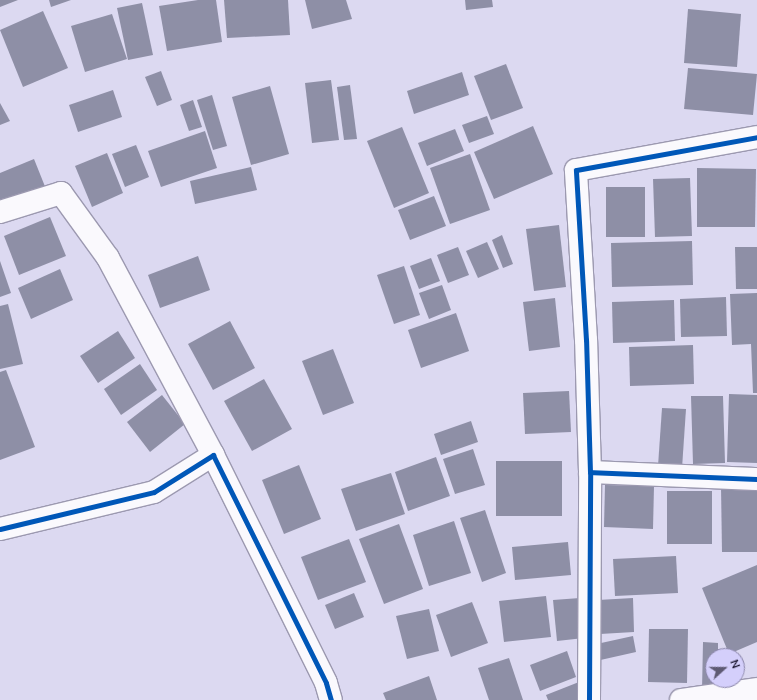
<!DOCTYPE html>
<style>
body{margin:0}
#map{position:relative;width:757px;height:700px;overflow:hidden;background:#dcd9f1;font-family:Mulish,sans-serif}
div>[style]{position:absolute}
.building>*{inset:0;background:#8e8fa6}
.roads{filter:drop-shadow(1px 0 #9c99b0) drop-shadow(-1px 0 #9c99b0) drop-shadow(0 1px #9c99b0) drop-shadow(0 -1px #9c99b0)}
.minor>*{height:22px;margin:-11px;padding:0 11px;transform-origin:11px;border-radius:11px;background:#faf9fd}
.cycleway>*{height:5px;margin:-2.5px;padding:0 2.5px;transform-origin:2.5px;border-radius:2.5px;background:#0057b8}
span{translate:-50% -50%;white-space:nowrap;text-align:center;line-height:1.15;-webkit-text-stroke:4px #d4cffb;paint-order:stroke}
.north{position:absolute;left:705px;top:648px;width:40px;height:40px;box-sizing:border-box;background:#d4cffb;border:1px solid #8a85a9;border-radius:50%;rotate:69deg;font-size:11px;font-weight:700;line-height:16px;text-align:center;color:#1a152f}
.north::after{content:'';display:block;margin:auto;width:14px;height:18px;background:#5e5a73;clip-path:polygon(50% 0,100% 100%,50% 72%,0 100%)}
</style>
<div id="map">
<div class="building">
<div style="clip-path:polygon(0 0,18px 0,0 7px)"></div>
<div style="clip-path:polygon(49px 0,71px 0,51px 7px)"></div>
<div style="clip-path:polygon(198px 0,216px 0,222px 42px,167px 51px,159px 6px)"></div>
<div style="clip-path:polygon(224px 0,288px 0,290px 35px,227px 38px)"></div>
<div style="clip-path:polygon(305px 0,346px 0,352px 19px,312px 29px)"></div>
<div style="clip-path:polygon(465px 0,492px 0,493px 7px,466px 10px)"></div>
<div style="clip-path:polygon(142px 3px,153px 55px,128px 60px,117px 8px)"></div>
<div style="clip-path:polygon(688px 9px,741px 14px,737px 67px,684px 63px)"></div>
<div style="clip-path:polygon(43px 11px,68px 68px,23px 87px,0 30px)"></div>
<div style="clip-path:polygon(112px 14px,127px 59px,85px 72px,71px 26px)"></div>
<div style="clip-path:polygon(506px 64px,523px 108px,491px 120px,474px 76px)"></div>
<div style="clip-path:polygon(688px 68px,757px 74px,753px 115px,684px 109px)"></div>
<div style="clip-path:polygon(161px 71px,172px 100px,157px 106px,145px 77px)"></div>
<div style="clip-path:polygon(462px 72px,469px 95px,414px 114px,407px 91px)"></div>
<div style="clip-path:polygon(331px 80px,339px 140px,312px 143px,305px 83px)"></div>
<div style="clip-path:polygon(350px 85px,357px 139px,344px 140px,337px 87px)"></div>
<div style="clip-path:polygon(270px 86px,289px 154px,251px 165px,232px 97px)"></div>
<div style="clip-path:polygon(113px 90px,122px 117px,78px 132px,69px 105px)"></div>
<div style="clip-path:polygon(212px 95px,227px 146px,213px 150px,197px 100px)"></div>
<div style="clip-path:polygon(193px 100px,202px 127px,189px 131px,180px 105px)"></div>
<div style="clip-path:polygon(0 103px,10px 121px,0 125px)"></div>
<div style="clip-path:polygon(487px 116px,494px 134px,469px 143px,462px 125px)"></div>
<div style="clip-path:polygon(533px 126px,553px 174px,494px 199px,474px 152px)"></div>
<div style="clip-path:polygon(402px 127px,429px 193px,394px 208px,367px 141px)"></div>
<div style="clip-path:polygon(455px 129px,464px 151px,427px 166px,418px 143px)"></div>
<div style="clip-path:polygon(205px 131px,217px 168px,161px 187px,148px 151px)"></div>
<div style="clip-path:polygon(136px 145px,149px 177px,125px 187px,112px 154px)"></div>
<div style="clip-path:polygon(107px 153px,123px 193px,92px 207px,75px 166px)"></div>
<div style="clip-path:polygon(470px 154px,490px 210px,450px 224px,430px 168px)"></div>
<div style="clip-path:polygon(34px 159px,46px 189px,0 207px,0 173px)"></div>
<div style="clip-path:polygon(251px 167px,257px 190px,195px 204px,190px 181px)"></div>
<div style="clip-path:polygon(697px 168px,756px 169px,755px 227px,697px 227px)"></div>
<div style="clip-path:polygon(690px 178px,692px 236px,655px 237px,653px 179px)"></div>
<div style="clip-path:polygon(606px 187px,645px 187px,645px 237px,606px 237px)"></div>
<div style="clip-path:polygon(434px 196px,446px 226px,410px 240px,398px 210px)"></div>
<div style="clip-path:polygon(50px 217px,66px 256px,19px 275px,4px 236px)"></div>
<div style="clip-path:polygon(559px 225px,566px 287px,534px 291px,526px 229px)"></div>
<div style="clip-path:polygon(502px 235px,513px 264px,503px 268px,492px 240px)"></div>
<div style="clip-path:polygon(692px 241px,693px 285px,612px 287px,611px 243px)"></div>
<div style="clip-path:polygon(487px 242px,499px 269px,478px 278px,466px 251px)"></div>
<div style="clip-path:polygon(458px 247px,469px 275px,448px 283px,437px 255px)"></div>
<div style="clip-path:polygon(735px 247px,757px 247px,757px 289px,736px 289px)"></div>
<div style="clip-path:polygon(198px 256px,210px 290px,160px 308px,148px 275px)"></div>
<div style="clip-path:polygon(431px 258px,440px 281px,419px 289px,410px 266px)"></div>
<div style="clip-path:polygon(0 261px,11px 293px,0 297px)"></div>
<div style="clip-path:polygon(404px 266px,420px 315px,394px 324px,377px 275px)"></div>
<div style="clip-path:polygon(60px 269px,73px 300px,31px 319px,18px 288px)"></div>
<div style="clip-path:polygon(442px 285px,451px 310px,429px 319px,419px 293px)"></div>
<div style="clip-path:polygon(757px 293px,757px 393px,753px 393px,751px 344px,732px 345px,730px 294px)"></div>
<div style="clip-path:polygon(726px 297px,727px 336px,681px 337px,680px 299px)"></div>
<div style="clip-path:polygon(555px 298px,560px 347px,529px 351px,523px 302px)"></div>
<div style="clip-path:polygon(674px 300px,675px 341px,613px 343px,612px 302px)"></div>
<div style="clip-path:polygon(8px 304px,23px 364px,0 369px,0 306px)"></div>
<div style="clip-path:polygon(456px 313px,469px 351px,421px 368px,408px 330px)"></div>
<div style="clip-path:polygon(230px 321px,255px 368px,213px 390px,188px 344px)"></div>
<div style="clip-path:polygon(118px 331px,135px 358px,98px 383px,80px 356px)"></div>
<div style="clip-path:polygon(693px 345px,694px 384px,630px 386px,629px 347px)"></div>
<div style="clip-path:polygon(333px 349px,354px 403px,323px 415px,302px 361px)"></div>
<div style="clip-path:polygon(140px 364px,157px 390px,121px 415px,104px 389px)"></div>
<div style="clip-path:polygon(6px 370px,35px 447px,0 460px,0 372px)"></div>
<div style="clip-path:polygon(264px 379px,292px 429px,252px 451px,224px 401px)"></div>
<div style="clip-path:polygon(569px 391px,571px 432px,525px 434px,523px 393px)"></div>
<div style="clip-path:polygon(729px 394px,757px 395px,757px 463px,727px 462px)"></div>
<div style="clip-path:polygon(162px 395px,185px 424px,150px 452px,127px 422px)"></div>
<div style="clip-path:polygon(691px 396px,723px 396px,725px 463px,693px 464px)"></div>
<div style="clip-path:polygon(662px 408px,686px 409px,682px 468px,658px 466px)"></div>
<div style="clip-path:polygon(471px 421px,478px 442px,441px 455px,434px 434px)"></div>
<div style="clip-path:polygon(473px 449px,485px 485px,455px 494px,443px 459px)"></div>
<div style="clip-path:polygon(436px 457px,450px 496px,408px 511px,395px 472px)"></div>
<div style="clip-path:polygon(496px 461px,562px 461px,562px 516px,496px 516px)"></div>
<div style="clip-path:polygon(299px 465px,321px 519px,284px 534px,262px 480px)"></div>
<div style="clip-path:polygon(391px 473px,405px 514px,356px 531px,341px 489px)"></div>
<div style="clip-path:polygon(605px 485px,654px 486px,653px 529px,604px 527px)"></div>
<div style="clip-path:polygon(721px 486px,757px 486px,757px 552px,722px 552px)"></div>
<div style="clip-path:polygon(667px 491px,712px 491px,712px 544px,667px 544px)"></div>
<div style="clip-path:polygon(485px 510px,506px 573px,482px 582px,460px 518px)"></div>
<div style="clip-path:polygon(454px 521px,471px 573px,429px 586px,413px 535px)"></div>
<div style="clip-path:polygon(399px 524px,423px 589px,384px 604px,359px 539px)"></div>
<div style="clip-path:polygon(349px 539px,366px 582px,318px 600px,301px 557px)"></div>
<div style="clip-path:polygon(568px 542px,571px 575px,515px 580px,512px 547px)"></div>
<div style="clip-path:polygon(676px 556px,678px 593px,615px 596px,613px 559px)"></div>
<div style="clip-path:polygon(757px 565px,757px 642px,729px 654px,702px 588px)"></div>
<div style="clip-path:polygon(354px 593px,364px 617px,335px 629px,325px 605px)"></div>
<div style="clip-path:polygon(546px 596px,551px 637px,504px 642px,499px 601px)"></div>
<div style="clip-path:polygon(580px 598px,584px 638px,557px 641px,553px 600px)"></div>
<div style="clip-path:polygon(633px 598px,634px 632px,600px 634px,598px 600px)"></div>
<div style="clip-path:polygon(472px 602px,488px 643px,451px 657px,436px 615px)"></div>
<div style="clip-path:polygon(429px 609px,439px 651px,407px 659px,396px 616px)"></div>
<div style="clip-path:polygon(649px 629px,688px 629px,687px 683px,648px 682px)"></div>
<div style="clip-path:polygon(633px 636px,636px 652px,596px 661px,592px 645px)"></div>
<div style="clip-path:polygon(703px 642px,718px 643px,718px 656px,713px 656px,713px 680px,732px 680px,731px 690px,702px 690px)"></div>
<div style="clip-path:polygon(567px 651px,576px 677px,540px 691px,530px 665px)"></div>
<div style="clip-path:polygon(509px 658px,523px 700px,489px 700px,478px 668px)"></div>
<div style="clip-path:polygon(429px 676px,437px 700px,386px 700px,383px 693px)"></div>
<div style="clip-path:polygon(579px 682px,586px 700px,548px 700px,546px 695px)"></div>
</div>
<div class="roads">
<div class="minor">
<div style="left:0;top:212px;width:64px;rotate:-17.3deg"></div>
<div style="left:61px;top:193px;width:80px;rotate:54.1deg"></div>
<div style="left:108px;top:258px;width:223px;rotate:61.9deg"></div>
<div style="left:590px;top:472px;width:132px;rotate:-91.7deg"></div>
<div style="left:586px;top:340px;width:170px;rotate:-93.4deg"></div>
<div style="left:576px;top:170px;width:184px;rotate:-10.3deg"></div>
<div style="left:0;top:529px;width:158px;rotate:-13.5deg"></div>
<div style="left:154px;top:492px;width:70px;rotate:-32.1deg"></div>
<div style="left:213px;top:455px;width:254px;rotate:63.6deg"></div>
<div style="left:326px;top:683px;width:18px;rotate:74deg"></div>
<div style="left:589px;top:700px;width:228px;rotate:-89.7deg"></div>
<div style="left:590px;top:472px;width:167px;rotate:2.4deg"></div>
<div style="left:681px;top:700px;width:77px;rotate:-8.2deg"></div>
</div>
</div>
<div class="cycleway">
<div style="left:590px;top:472px;width:132px;rotate:-91.7deg"></div>
<div style="left:586px;top:340px;width:170px;rotate:-93.4deg"></div>
<div style="left:576px;top:170px;width:184px;rotate:-10.3deg"></div>
<div style="left:0;top:529px;width:158px;rotate:-13.5deg"></div>
<div style="left:154px;top:492px;width:70px;rotate:-32.1deg"></div>
<div style="left:213px;top:455px;width:254px;rotate:63.6deg"></div>
<div style="left:326px;top:683px;width:18px;rotate:74deg"></div>
<div style="left:589px;top:700px;width:228px;rotate:-89.7deg"></div>
<div style="left:590px;top:472px;width:167px;rotate:2.4deg"></div>
</div>
<div class="north">N</div>
</div>
